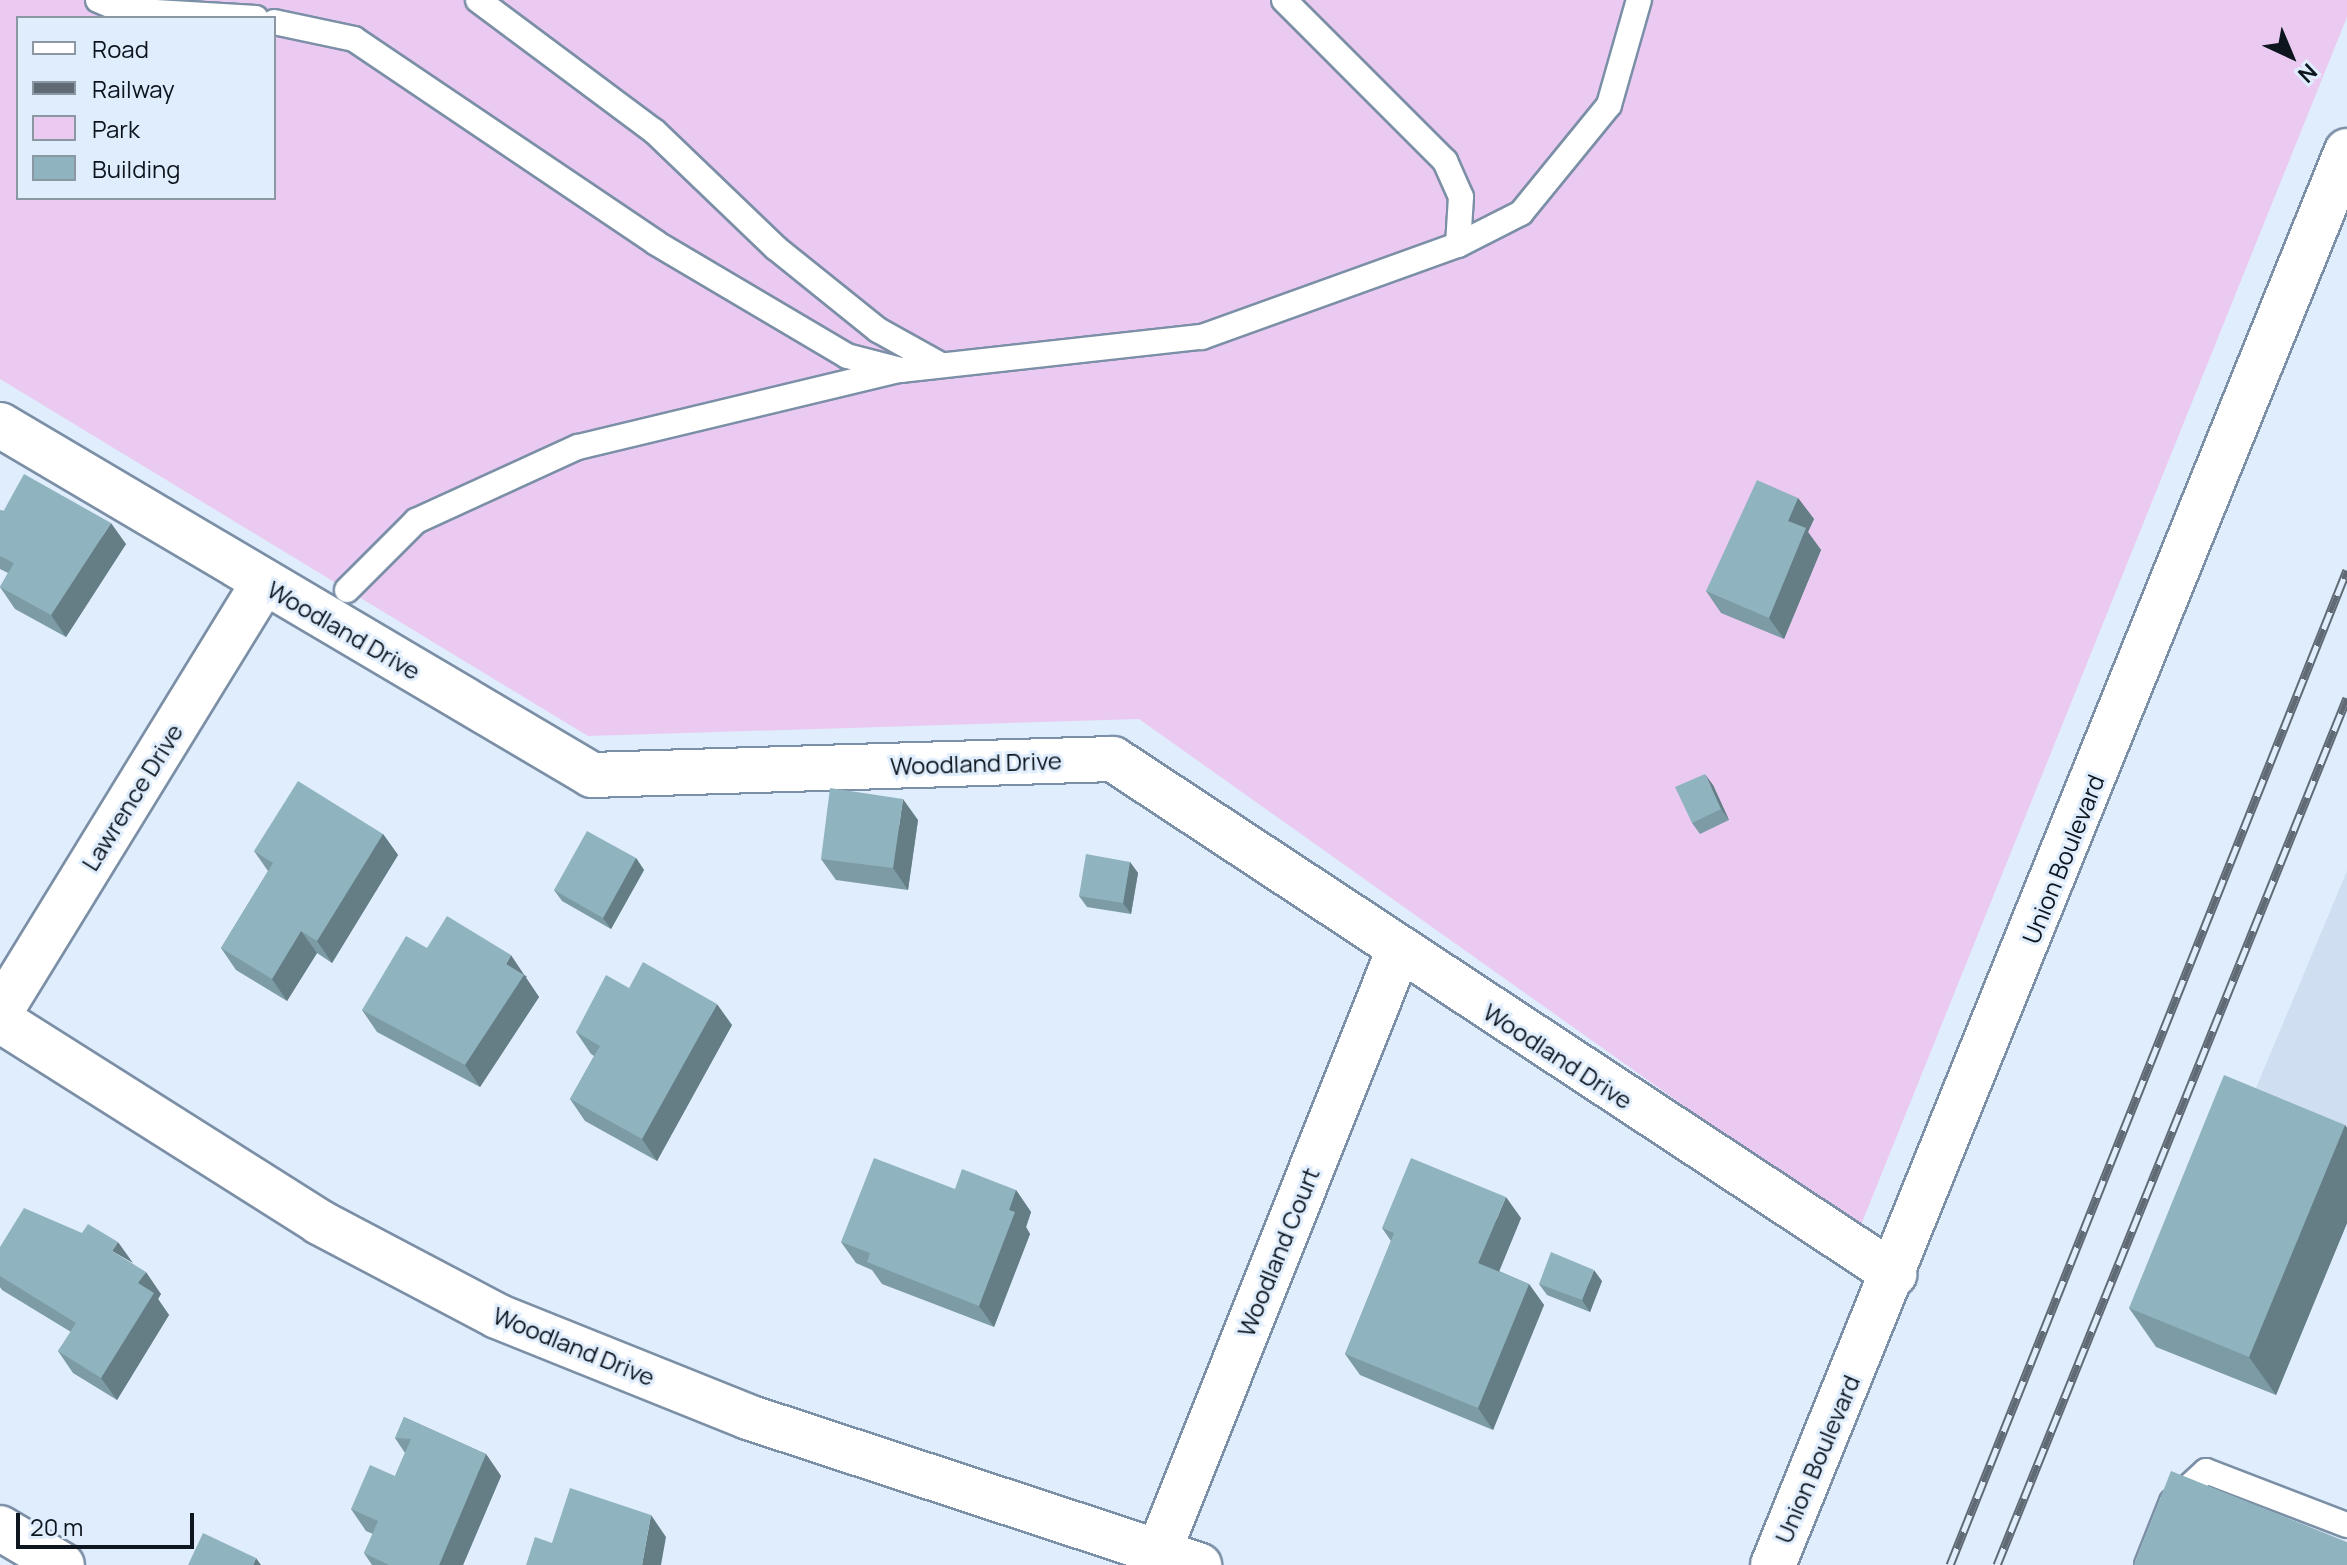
<!DOCTYPE html>
<style>
body{margin:0}
#map{position:relative;width:2347px;height:1565px;overflow:hidden;background:#e0edfd;font-family:Manrope,sans-serif}
div>[style]{position:absolute}
.built>*{inset:0;background:#cfdff1}
.green>*{inset:0;background:#ebcaf2}
.roads{filter:drop-shadow(2px 0 #7b8fa6) drop-shadow(-2px 0 #7b8fa6) drop-shadow(0 2px #7b8fa6) drop-shadow(0 -2px #7b8fa6)}
.service>*{height:24px;margin:-12px;padding:0 12px;transform-origin:12px;border-radius:12px;background:#fff}
.minor>*{height:44px;margin:-22px;padding:0 22px;transform-origin:22px;border-radius:22px;background:#fff}
.secondary>*{height:44px;margin:-22px;padding:0 22px;transform-origin:22px;border-radius:22px;background:#fff}
.rail>*{height:9px;margin-top:-4.5px;transform-origin:0;background:repeating-linear-gradient(90deg,#e0edfd 0 18px,#606a75 0 36px);box-sizing:border-box;border-block:2px solid #606a75}
.wall>*{inset:0;background:#7c9ba4}
.shaded-wall>*{inset:0;background:#657e86}
.building>*{inset:0;background:#90b4bf}
span{translate:-50% -50%;white-space:nowrap;text-align:center;line-height:1.15;-webkit-text-stroke:6px #e0edfd;paint-order:stroke}
.street-label{font-size:24px;color:#0d151e}
.legend{position:absolute;left:16px;top:16px;width:260px;height:184px;box-sizing:border-box;background:#e0edfd;border:2px solid #8c97a4;margin:0;padding:10px 14px;list-style:none;font-size:24px;color:#0d151e}
.legend li{display:flex;align-items:center;gap:16px;height:40px}
.legend b{width:40px;border:2px solid #8c97a4}
.north{position:absolute;left:2251px;top:16px;width:80px;height:80px;-webkit-text-stroke:6px #e0edfd;paint-order:stroke;rotate:136deg;font-size:22px;font-weight:700;line-height:32px;text-align:center;color:#0d151e}
.north::after{content:'';display:block;margin:auto;width:28px;height:36px;background:#0d151e;clip-path:polygon(50% 0,100% 100%,50% 72%,0 100%)}
.scale{position:absolute;left:16px;top:1513px;width:178px;height:36px;box-sizing:border-box;border:4px solid #0d151e;border-top:0;padding-left:10px;font-size:24px;line-height:28px;white-space:nowrap;color:#0d151e;-webkit-text-stroke:6px #e0edfd;paint-order:stroke}
</style>
<div id="map">
<div class="built">
<div style="clip-path:polygon(2347px 871px,2347px 1142px,2250px 1102px)"></div>
</div>
<div class="green">
<div style="clip-path:polygon(evenodd,0 0,2347px 0,2347px 17px,1859px 1230px,1139px 719px,588px 736px,0 379px,0 0,18px 18px,274px 18px,274px 198px,18px 198px,18px 18px)"></div>
</div>
<div class="roads">
<div class="service">
<div style="left:98px;top:0;width:26px;rotate:23deg"></div>
<div style="left:122px;top:10px;width:134px;rotate:3.4deg"></div>
<div style="left:478px;top:0;width:219px;rotate:36.7deg"></div>
<div style="left:654px;top:131px;width:169px;rotate:43.8deg"></div>
<div style="left:776px;top:248px;width:131px;rotate:38.8deg"></div>
<div style="left:878px;top:330px;width:72px;rotate:29.1deg"></div>
<div style="left:1284px;top:0;width:228px;rotate:45deg"></div>
<div style="left:1445px;top:161px;width:39px;rotate:66deg"></div>
<div style="left:1461px;top:197px;width:48px;rotate:93.6deg"></div>
<div style="left:274px;top:22px;width:82px;rotate:12deg"></div>
<div style="left:354px;top:39px;width:364px;rotate:34deg"></div>
<div style="left:656px;top:243px;width:222px;rotate:30.6deg"></div>
<div style="left:847px;top:356px;width:56px;rotate:14.5deg"></div>
<div style="left:901px;top:370px;width:303px;rotate:-6.3deg"></div>
<div style="left:1202px;top:337px;width:272px;rotate:-19.8deg"></div>
<div style="left:1458px;top:245px;width:71px;rotate:-26.9deg"></div>
<div style="left:1521px;top:213px;width:139px;rotate:-50.8deg"></div>
<div style="left:1609px;top:105px;width:109px;rotate:-74.1deg"></div>
<div style="left:347px;top:590px;width:98px;rotate:-45deg"></div>
<div style="left:416px;top:521px;width:178px;rotate:-24.6deg"></div>
<div style="left:578px;top:447px;width:326px;rotate:-13.5deg"></div>
<div style="left:2147px;top:1565px;width:68px;rotate:-68.4deg"></div>
<div style="left:2172px;top:1502px;width:46px;rotate:-42.4deg"></div>
<div style="left:2206px;top:1471px;width:151px;rotate:21deg"></div>
</div>
<div class="minor">
<div style="left:0;top:425px;width:688px;rotate:30.59deg"></div>
<div style="left:592px;top:775px;width:521px;rotate:-1.76deg"></div>
<div style="left:1113px;top:759px;width:936px;rotate:33.4deg"></div>
<div style="left:0;top:1012px;width:505px;rotate:-58.45deg"></div>
<div style="left:0;top:1020px;width:378px;rotate:32.3deg"></div>
<div style="left:319px;top:1222px;width:201px;rotate:27.8deg"></div>
<div style="left:497px;top:1316px;width:271px;rotate:21.9deg"></div>
<div style="left:748px;top:1417px;width:475px;rotate:18.2deg"></div>
<div style="left:0;top:1528px;width:72px;rotate:30.8deg"></div>
<div style="left:1159px;top:1551px;width:645px;rotate:-68.25deg"></div>
</div>
<div class="secondary">
<div style="left:1773px;top:1565px;width:1526px;rotate:-67.91deg"></div>
</div>
</div>
<div class="rail">
<div style="left:1950px;top:1565px;width:1071px;rotate:-68.25deg"></div>
<div style="left:1997px;top:1565px;width:935px;rotate:-68.02deg"></div>
</div>
<div class="wall">
<div style="clip-path:polygon(1798px 498px,1814px 519px,1808px 532px,1821px 550px,1784px 639px,1721px 613px,1706px 591px)"></div>
<div style="clip-path:polygon(0 510px,126px 544px,66px 637px,15px 609px,0 587px,8px 573px,0 569px)"></div>
<div style="clip-path:polygon(1713px 785px,1729px 820px,1700px 834px,1692px 823px)"></div>
<div style="clip-path:polygon(918px 820px,908px 890px,836px 880px,821px 859px)"></div>
<div style="clip-path:polygon(383px 834px,398px 855px,332px 963px,317px 953px,287px 1001px,236px 970px,221px 948px,268px 871px,254px 851px)"></div>
<div style="clip-path:polygon(636px 858px,644px 870px,611px 929px,562px 901px,554px 890px)"></div>
<div style="clip-path:polygon(1130px 862px,1138px 873px,1131px 914px,1087px 907px,1079px 896px)"></div>
<div style="clip-path:polygon(427px 948px,527px 976px,526px 978px,539px 997px,480px 1087px,377px 1032px,362px 1010px)"></div>
<div style="clip-path:polygon(629px 988px,732px 1025px,657px 1161px,585px 1121px,570px 1099px,594px 1056px,591px 1054px,576px 1032px)"></div>
<div style="clip-path:polygon(2345px 1125px,2347px 1128px,2347px 1223px,2276px 1395px,2156px 1347px,2129px 1308px)"></div>
<div style="clip-path:polygon(955px 1189px,1016px 1190px,1031px 1212px,1026px 1227px,1030px 1234px,994px 1327px,882px 1284px,872px 1270px,856px 1263px,841px 1242px)"></div>
<div style="clip-path:polygon(1521px 1218px,1499px 1271px,1529px 1284px,1544px 1305px,1493px 1430px,1360px 1375px,1345px 1354px,1391px 1241px,1382px 1228px)"></div>
<div style="clip-path:polygon(0 1247px,133px 1264px,161px 1294px,158px 1299px,169px 1315px,117px 1400px,73px 1373px,58px 1351px,71px 1332px,2px 1290px,0 1287px)"></div>
<div style="clip-path:polygon(1602px 1281px,1590px 1312px,1547px 1295px,1539px 1284px)"></div>
<div style="clip-path:polygon(404px 1417px,486px 1454px,501px 1476px,463px 1565px,372px 1565px,364px 1553px,373px 1534px,366px 1531px,351px 1509px,395px 1476px,405px 1453px,395px 1438px)"></div>
</div>
<div class="shaded-wall">
<div style="clip-path:polygon(1798px 498px,1814px 519px,1808px 532px,1821px 550px,1784px 639px,1769px 618px,1788px 521px)"></div>
<div style="clip-path:polygon(111px 523px,126px 544px,66px 637px,51px 615px)"></div>
<div style="clip-path:polygon(1705px 774px,1713px 785px,1729px 820px,1721px 809px)"></div>
<div style="clip-path:polygon(903px 799px,918px 820px,908px 890px,893px 868px)"></div>
<div style="clip-path:polygon(383px 834px,398px 855px,332px 963px,317px 941px)"></div>
<div style="clip-path:polygon(636px 858px,644px 870px,611px 929px,603px 918px)"></div>
<div style="clip-path:polygon(1130px 862px,1138px 873px,1131px 914px,1123px 903px)"></div>
<div style="clip-path:polygon(301px 931px,317px 953px,287px 1001px,272px 979px)"></div>
<div style="clip-path:polygon(511px 955px,539px 997px,480px 1087px,465px 1065px,506px 964px)"></div>
<div style="clip-path:polygon(717px 1004px,732px 1025px,657px 1161px,642px 1139px)"></div>
<div style="clip-path:polygon(2345px 1125px,2347px 1128px,2347px 1223px,2276px 1395px,2249px 1357px)"></div>
<div style="clip-path:polygon(1016px 1190px,1031px 1212px,1026px 1227px,1030px 1234px,994px 1327px,979px 1306px,1009px 1210px)"></div>
<div style="clip-path:polygon(1506px 1197px,1521px 1218px,1494px 1284px,1478px 1263px)"></div>
<div style="clip-path:polygon(118px 1242px,133px 1263px,112px 1251px)"></div>
<div style="clip-path:polygon(1594px 1270px,1602px 1281px,1590px 1312px,1582px 1300px)"></div>
<div style="clip-path:polygon(146px 1272px,161px 1294px,158px 1299px,169px 1315px,117px 1400px,101px 1378px,138px 1283px)"></div>
<div style="clip-path:polygon(1529px 1284px,1544px 1305px,1493px 1430px,1478px 1408px)"></div>
<div style="clip-path:polygon(486px 1454px,501px 1476px,463px 1565px,439px 1565px)"></div>
<div style="clip-path:polygon(651px 1515px,666px 1537px,661px 1565px,642px 1565px)"></div>
<div style="clip-path:polygon(256px 1558px,261px 1565px,253px 1565px)"></div>
</div>
<div class="building">
<div style="clip-path:polygon(24px 474px,111px 523px,51px 615px,0 587px,14px 563px,0 556px,0 510px,3px 512px)"></div>
<div style="clip-path:polygon(1757px 480px,1798px 498px,1788px 521px,1806px 528px,1769px 618px,1706px 591px)"></div>
<div style="clip-path:polygon(1705px 774px,1721px 809px,1692px 823px,1675px 787px)"></div>
<div style="clip-path:polygon(298px 781px,383px 834px,317px 941px,301px 931px,272px 979px,221px 948px,273px 863px,254px 851px)"></div>
<div style="clip-path:polygon(830px 788px,903px 799px,893px 868px,821px 859px)"></div>
<div style="clip-path:polygon(587px 831px,636px 858px,603px 918px,554px 890px)"></div>
<div style="clip-path:polygon(1086px 854px,1130px 862px,1123px 903px,1079px 896px)"></div>
<div style="clip-path:polygon(447px 916px,511px 955px,506px 964px,524px 975px,465px 1065px,362px 1010px,406px 936px,427px 948px)"></div>
<div style="clip-path:polygon(643px 962px,717px 1004px,642px 1139px,570px 1099px,600px 1046px,576px 1032px,606px 975px,629px 988px)"></div>
<div style="clip-path:polygon(2224px 1075px,2345px 1125px,2249px 1357px,2129px 1308px)"></div>
<div style="clip-path:polygon(874px 1158px,955px 1189px,962px 1169px,1016px 1190px,1009px 1210px,1015px 1212px,979px 1306px,867px 1262px,870px 1253px,841px 1242px)"></div>
<div style="clip-path:polygon(1411px 1158px,1506px 1197px,1478px 1263px,1529px 1284px,1478px 1408px,1345px 1354px,1394px 1233px,1382px 1228px)"></div>
<div style="clip-path:polygon(24px 1208px,82px 1233px,88px 1224px,118px 1242px,112px 1251px,146px 1272px,138px 1283px,154px 1293px,101px 1378px,58px 1351px,76px 1323px,0 1276px,0 1247px)"></div>
<div style="clip-path:polygon(1551px 1252px,1594px 1270px,1582px 1300px,1539px 1284px)"></div>
<div style="clip-path:polygon(404px 1417px,486px 1454px,439px 1565px,389px 1565px,364px 1553px,378px 1521px,351px 1509px,370px 1465px,395px 1476px,411px 1439px,395px 1438px)"></div>
<div style="clip-path:polygon(2171px 1471px,2347px 1542px,2347px 1565px,2134px 1565px)"></div>
<div style="clip-path:polygon(570px 1488px,651px 1515px,642px 1565px,526px 1565px,535px 1537px,552px 1543px)"></div>
<div style="clip-path:polygon(203px 1533px,256px 1558px,253px 1565px,188px 1565px)"></div>
</div>
<div class="street-label">
<span style="left:344px;top:630px;rotate:30deg">Woodland Drive</span>
<span style="left:976px;top:763px;rotate:-2deg">Woodland Drive</span>
<span style="left:132px;top:797px;rotate:-58deg">Lawrence Drive</span>
<span style="left:2063px;top:859px;rotate:-68deg">Union Boulevard</span>
<span style="left:1558px;top:1056px;rotate:33deg">Woodland Drive</span>
<span style="left:1278px;top:1252px;rotate:-68deg">Woodland Court</span>
<span style="left:574px;top:1346px;rotate:22deg">Woodland Drive</span>
<span style="left:1817px;top:1459px;rotate:-67deg">Union Boulevard</span>
</div>
<ul class="legend">
<li><b style="height:10px;background:#fff"></b>Road</li>
<li><b style="height:10px;background:#606a75"></b>Railway</li>
<li><b style="height:22px;background:#ebcaf2"></b>Park</li>
<li><b style="height:22px;background:#90b4bf"></b>Building</li>
</ul>
<div class="north">N</div>
<div class="scale">20 m</div>
</div>
